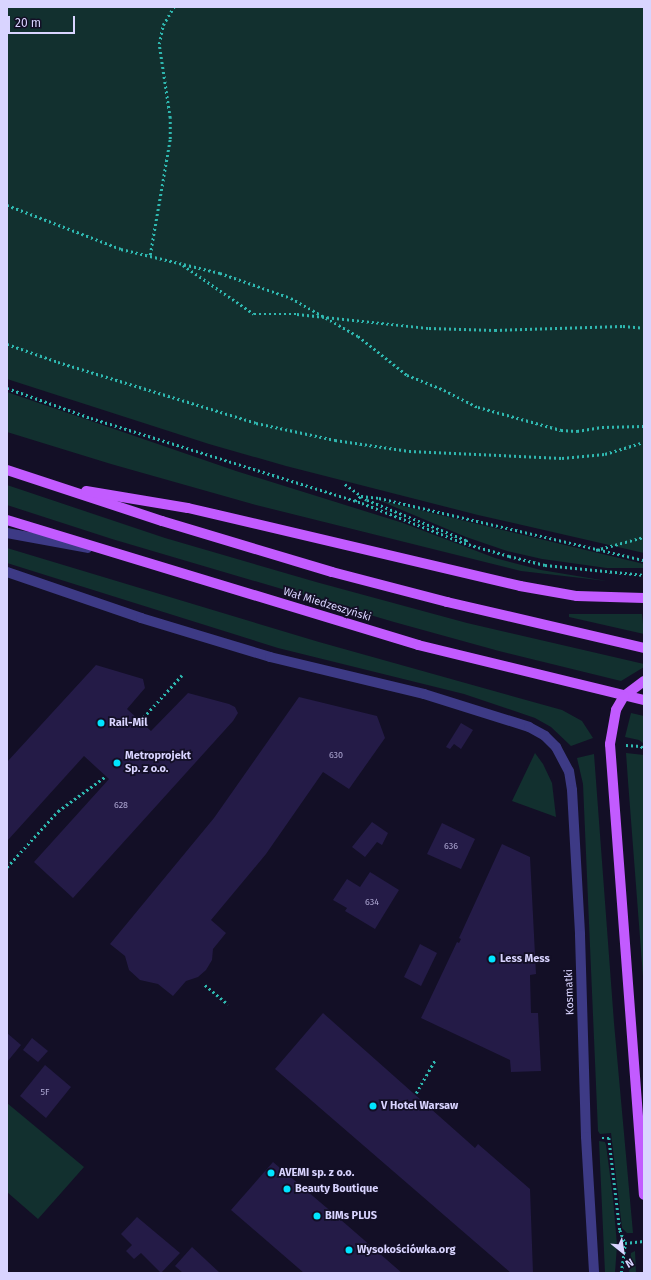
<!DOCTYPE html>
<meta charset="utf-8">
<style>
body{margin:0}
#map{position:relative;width:651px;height:1280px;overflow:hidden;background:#130f26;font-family:"Fira Sans",sans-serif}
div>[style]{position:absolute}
.green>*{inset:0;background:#12302f}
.building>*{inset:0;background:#241b47}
.path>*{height:2.5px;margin-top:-1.25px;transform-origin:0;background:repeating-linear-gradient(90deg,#2fb8b0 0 2px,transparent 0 5px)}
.minor>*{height:10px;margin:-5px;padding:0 5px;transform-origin:5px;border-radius:5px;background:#3d3a85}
.major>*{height:10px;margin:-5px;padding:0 5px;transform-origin:5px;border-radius:5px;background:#c25bff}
.dots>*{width:11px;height:11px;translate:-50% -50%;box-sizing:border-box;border:2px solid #130f26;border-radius:50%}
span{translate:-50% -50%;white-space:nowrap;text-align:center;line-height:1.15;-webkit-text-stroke:3.5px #130f26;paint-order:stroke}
.number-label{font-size:9px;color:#aca6d1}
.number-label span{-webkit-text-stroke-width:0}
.street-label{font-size:11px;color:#d9d4ff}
.poi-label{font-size:11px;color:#d9d4ff;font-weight:700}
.left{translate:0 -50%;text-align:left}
.frame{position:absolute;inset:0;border:8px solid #d9d4ff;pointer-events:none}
.north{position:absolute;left:603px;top:1232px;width:40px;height:40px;-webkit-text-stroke:3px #130f26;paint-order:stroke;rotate:150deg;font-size:11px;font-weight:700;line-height:16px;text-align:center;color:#d9d4ff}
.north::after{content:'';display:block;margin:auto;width:14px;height:18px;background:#d9d4ff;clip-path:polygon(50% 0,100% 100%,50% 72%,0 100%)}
.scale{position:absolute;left:8px;top:16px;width:67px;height:18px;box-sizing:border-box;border:2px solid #d9d4ff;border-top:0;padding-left:5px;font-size:12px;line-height:14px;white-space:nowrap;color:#d9d4ff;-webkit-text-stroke:3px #130f26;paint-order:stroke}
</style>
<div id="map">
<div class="green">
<div style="clip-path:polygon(7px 7px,644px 7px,644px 553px,478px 515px,286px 466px,209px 444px,7px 379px)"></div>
<div style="clip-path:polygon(7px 392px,236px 471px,403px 523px,495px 558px,541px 570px,607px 581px,521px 571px,256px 505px,111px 464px,7px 432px)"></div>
<div style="clip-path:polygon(7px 485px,165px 538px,316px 582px,467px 623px,644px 664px,644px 667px,621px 681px,499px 651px,394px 622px,112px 539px,7px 505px)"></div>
<div style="clip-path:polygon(378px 500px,644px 564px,644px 568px,607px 568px,542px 559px,507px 551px,466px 537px)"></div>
<div style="clip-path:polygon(7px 548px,319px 642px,562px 710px,582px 721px,593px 738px,571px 746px,551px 727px,535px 718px,464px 694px,278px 648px,7px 563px)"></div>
<div style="clip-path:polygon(569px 614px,642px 614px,644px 634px,569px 617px)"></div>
<div style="clip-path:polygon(631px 713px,644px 716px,644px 744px,639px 740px,625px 737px)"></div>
<div style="clip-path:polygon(535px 753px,543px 764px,552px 783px,556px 817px,512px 801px)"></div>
<div style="clip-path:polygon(626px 753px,644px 755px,644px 990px,628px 781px)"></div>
<div style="clip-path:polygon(594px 754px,614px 1023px,633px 1233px,627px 1233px,622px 1228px,611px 1133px,600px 1134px,598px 1131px,583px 784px,577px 758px)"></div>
<div style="clip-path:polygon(7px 1103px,84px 1167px,38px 1219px,7px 1192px)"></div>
<div style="clip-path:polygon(599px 1141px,605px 1142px,606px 1145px,613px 1198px,617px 1245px,615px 1273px,605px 1273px)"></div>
<div style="clip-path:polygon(635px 1251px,636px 1273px,629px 1273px,631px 1253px)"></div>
</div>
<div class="building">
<div style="clip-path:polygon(96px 665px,143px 679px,145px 688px,127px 709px,151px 731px,188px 693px,229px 704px,235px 707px,238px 713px,233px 721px,73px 898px,34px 862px,109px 779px,84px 756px,8px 840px,7px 762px)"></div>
<div style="clip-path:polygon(299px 697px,377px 716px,385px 738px,349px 789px,323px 772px,266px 854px,211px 920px,226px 933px,213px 949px,212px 960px,206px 970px,198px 977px,186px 981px,173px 996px,158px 984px,140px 980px,129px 970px,125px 956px,110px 944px,214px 818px)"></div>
<div style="clip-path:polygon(461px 723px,473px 730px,461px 749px,454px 744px,450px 749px,446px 747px)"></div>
<div style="clip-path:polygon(372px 822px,388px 833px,382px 845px,377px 842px,365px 857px,352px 847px)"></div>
<div style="clip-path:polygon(442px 823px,475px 839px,461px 869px,427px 854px)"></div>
<div style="clip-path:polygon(502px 844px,530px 857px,536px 974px,530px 975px,531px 1013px,538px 1013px,541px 1071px,511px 1072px,510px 1060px,421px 1018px,457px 942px,459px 943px,461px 939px,459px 938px)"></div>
<div style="clip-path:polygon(370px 872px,399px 890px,375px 929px,345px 911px,347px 908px,333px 900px,347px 879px,360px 887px)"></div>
<div style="clip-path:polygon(420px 944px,437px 953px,421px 986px,404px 977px)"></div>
<div style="clip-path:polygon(323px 1013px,475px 1148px,478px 1144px,530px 1189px,533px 1273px,511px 1273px,275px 1069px)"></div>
<div style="clip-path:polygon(7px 1033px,21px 1045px,7px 1062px)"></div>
<div style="clip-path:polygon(32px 1038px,48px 1051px,38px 1062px,23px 1050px)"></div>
<div style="clip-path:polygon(45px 1065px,71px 1087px,46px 1118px,20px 1096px)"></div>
<div style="clip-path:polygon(273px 1162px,348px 1226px,402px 1273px,304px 1273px,231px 1210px)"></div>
<div style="clip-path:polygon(137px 1217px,180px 1253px,161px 1273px,141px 1253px,134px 1259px,126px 1251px,132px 1245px,121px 1234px)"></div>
<div style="clip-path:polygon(192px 1247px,220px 1273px,183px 1273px,175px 1266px)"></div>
</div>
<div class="path">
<div style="left:7px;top:205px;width:122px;rotate:21.1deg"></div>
<div style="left:121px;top:249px;width:102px;rotate:13.6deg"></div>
<div style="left:220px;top:273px;width:75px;rotate:19.4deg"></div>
<div style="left:291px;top:298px;width:77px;rotate:29.6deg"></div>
<div style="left:358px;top:336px;width:63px;rotate:38.5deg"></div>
<div style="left:407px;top:375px;width:40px;rotate:22deg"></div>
<div style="left:444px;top:390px;width:38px;rotate:27deg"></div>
<div style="left:478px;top:407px;width:86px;rotate:15.5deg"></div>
<div style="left:561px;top:430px;width:16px;rotate:4deg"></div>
<div style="left:577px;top:431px;width:25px;rotate:-9deg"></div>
<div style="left:602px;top:427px;width:42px;rotate:-1.4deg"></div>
<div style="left:150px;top:255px;width:118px;rotate:-80.2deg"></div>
<div style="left:170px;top:139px;width:21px;rotate:-90deg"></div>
<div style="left:170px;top:118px;width:75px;rotate:-98.5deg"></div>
<div style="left:159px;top:44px;width:19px;rotate:-78deg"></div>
<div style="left:163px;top:25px;width:21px;rotate:-59deg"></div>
<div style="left:183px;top:265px;width:86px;rotate:34.6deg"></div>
<div style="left:254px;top:314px;width:43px"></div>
<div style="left:297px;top:314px;width:133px;rotate:6.1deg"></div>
<div style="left:429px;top:328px;width:66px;rotate:1.7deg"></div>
<div style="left:495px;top:330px;width:128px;rotate:-1.8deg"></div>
<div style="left:623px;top:326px;width:21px;rotate:5deg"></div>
<div style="left:7px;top:344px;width:54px;rotate:19.4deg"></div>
<div style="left:58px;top:362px;width:207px;rotate:17.1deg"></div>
<div style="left:256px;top:423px;width:81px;rotate:12.1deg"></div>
<div style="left:335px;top:440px;width:75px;rotate:8.5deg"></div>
<div style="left:409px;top:451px;width:153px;rotate:2.6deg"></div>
<div style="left:562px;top:458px;width:43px;rotate:-5.3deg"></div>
<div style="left:605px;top:454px;width:41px;rotate:-17.1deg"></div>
<div style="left:7px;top:388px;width:89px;rotate:19.7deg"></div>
<div style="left:91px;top:418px;width:284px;rotate:17.4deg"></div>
<div style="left:362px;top:503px;width:110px;rotate:21.4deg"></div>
<div style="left:464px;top:543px;width:47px;rotate:16.1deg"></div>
<div style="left:509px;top:556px;width:37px;rotate:14deg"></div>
<div style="left:545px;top:565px;width:100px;rotate:5.8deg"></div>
<div style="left:345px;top:484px;width:27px;rotate:36deg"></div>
<div style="left:367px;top:500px;width:107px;rotate:22deg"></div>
<div style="left:466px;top:540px;width:4px;rotate:56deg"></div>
<div style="left:355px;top:501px;width:8px;rotate:-40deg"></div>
<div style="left:361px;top:496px;width:18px;rotate:6deg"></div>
<div style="left:379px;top:498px;width:272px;rotate:13.2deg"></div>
<div style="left:596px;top:550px;width:50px;rotate:-15.2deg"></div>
<div style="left:140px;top:721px;width:62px;rotate:-47.6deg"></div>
<div style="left:626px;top:745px;width:15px;rotate:4deg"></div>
<div style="left:641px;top:746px;width:4px;rotate:45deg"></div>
<div style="left:7px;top:867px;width:76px;rotate:-47.7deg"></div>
<div style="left:58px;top:811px;width:59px;rotate:-36.1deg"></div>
<div style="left:205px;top:985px;width:30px;rotate:40deg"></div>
<div style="left:416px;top:1093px;width:39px;rotate:-60deg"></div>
<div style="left:602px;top:1138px;width:7px"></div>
<div style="left:609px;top:1138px;width:93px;rotate:83.2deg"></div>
<div style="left:620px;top:1230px;width:14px;rotate:69deg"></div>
<div style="left:621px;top:1273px;width:30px;rotate:-82deg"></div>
<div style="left:625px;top:1243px;width:19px;rotate:-6deg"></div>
</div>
<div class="minor">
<div style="left:7px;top:533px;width:82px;rotate:10.5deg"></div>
<div style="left:7px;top:572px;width:142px;rotate:18.9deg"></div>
<div style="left:141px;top:618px;width:135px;rotate:16.8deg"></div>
<div style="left:270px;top:657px;width:158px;rotate:13.5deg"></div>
<div style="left:424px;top:694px;width:110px;rotate:17.4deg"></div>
<div style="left:529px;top:727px;width:18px;rotate:29deg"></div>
<div style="left:545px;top:736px;width:16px;rotate:45deg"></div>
<div style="left:556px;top:747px;width:27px;rotate:62deg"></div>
<div style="left:569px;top:771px;width:19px;rotate:81deg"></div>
<div style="left:572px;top:790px;width:145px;rotate:86.8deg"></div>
<div style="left:580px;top:935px;width:202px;rotate:88.3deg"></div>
<div style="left:586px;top:1137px;width:136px;rotate:86.6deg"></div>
</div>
<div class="major">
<div style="left:7px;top:470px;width:163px;rotate:18.2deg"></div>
<div style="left:162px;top:521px;width:177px;rotate:16.7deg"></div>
<div style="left:332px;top:572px;width:119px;rotate:14.6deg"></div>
<div style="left:447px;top:602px;width:202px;rotate:13.1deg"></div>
<div style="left:86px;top:491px;width:103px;rotate:9.5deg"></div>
<div style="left:188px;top:508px;width:341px;rotate:13.2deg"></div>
<div style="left:520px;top:586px;width:58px;rotate:10deg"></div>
<div style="left:577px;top:596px;width:67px;rotate:1.7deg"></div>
<div style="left:7px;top:520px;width:430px;rotate:16.9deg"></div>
<div style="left:418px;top:645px;width:233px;rotate:13.7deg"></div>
<div style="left:644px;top:681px;width:25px;rotate:143deg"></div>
<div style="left:624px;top:696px;width:16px;rotate:120deg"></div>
<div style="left:616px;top:710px;width:35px;rotate:100deg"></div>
<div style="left:610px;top:744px;width:452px;rotate:85.7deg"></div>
</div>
<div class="dots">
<div style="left:101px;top:723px;background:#00e5ff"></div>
<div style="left:117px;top:763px;background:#00e5ff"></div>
<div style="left:492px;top:959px;background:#00e5ff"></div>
<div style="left:373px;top:1106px;background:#00e5ff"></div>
<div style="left:271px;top:1173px;background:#00e5ff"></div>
<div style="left:287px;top:1189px;background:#00e5ff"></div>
<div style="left:317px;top:1216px;background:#00e5ff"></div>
<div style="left:349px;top:1250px;background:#00e5ff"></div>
</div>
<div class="number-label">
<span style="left:336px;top:755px">630</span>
<span style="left:121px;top:805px">628</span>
<span style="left:451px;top:846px">636</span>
<span style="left:372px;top:902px">634</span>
<span style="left:45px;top:1092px">5F</span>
</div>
<div class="street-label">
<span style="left:327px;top:605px;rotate:17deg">Wał Miedzeszyński</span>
<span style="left:570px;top:992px;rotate:-92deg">Kosmatki</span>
</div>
<div class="poi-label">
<span class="left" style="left:109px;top:723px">Rail-Mil</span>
<span class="left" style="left:125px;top:763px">Metroprojekt<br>Sp. z o.o.</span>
<span class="left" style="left:500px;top:959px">Less Mess</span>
<span class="left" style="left:381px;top:1106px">V Hotel Warsaw</span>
<span class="left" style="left:279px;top:1173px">AVEMI sp. z o.o.</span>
<span class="left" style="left:295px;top:1189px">Beauty Boutique</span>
<span class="left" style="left:325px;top:1216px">BIMs PLUS</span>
<span class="left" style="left:357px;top:1250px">Wysokościówka.org</span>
</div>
<div class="frame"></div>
<div class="north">N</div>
<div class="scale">20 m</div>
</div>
